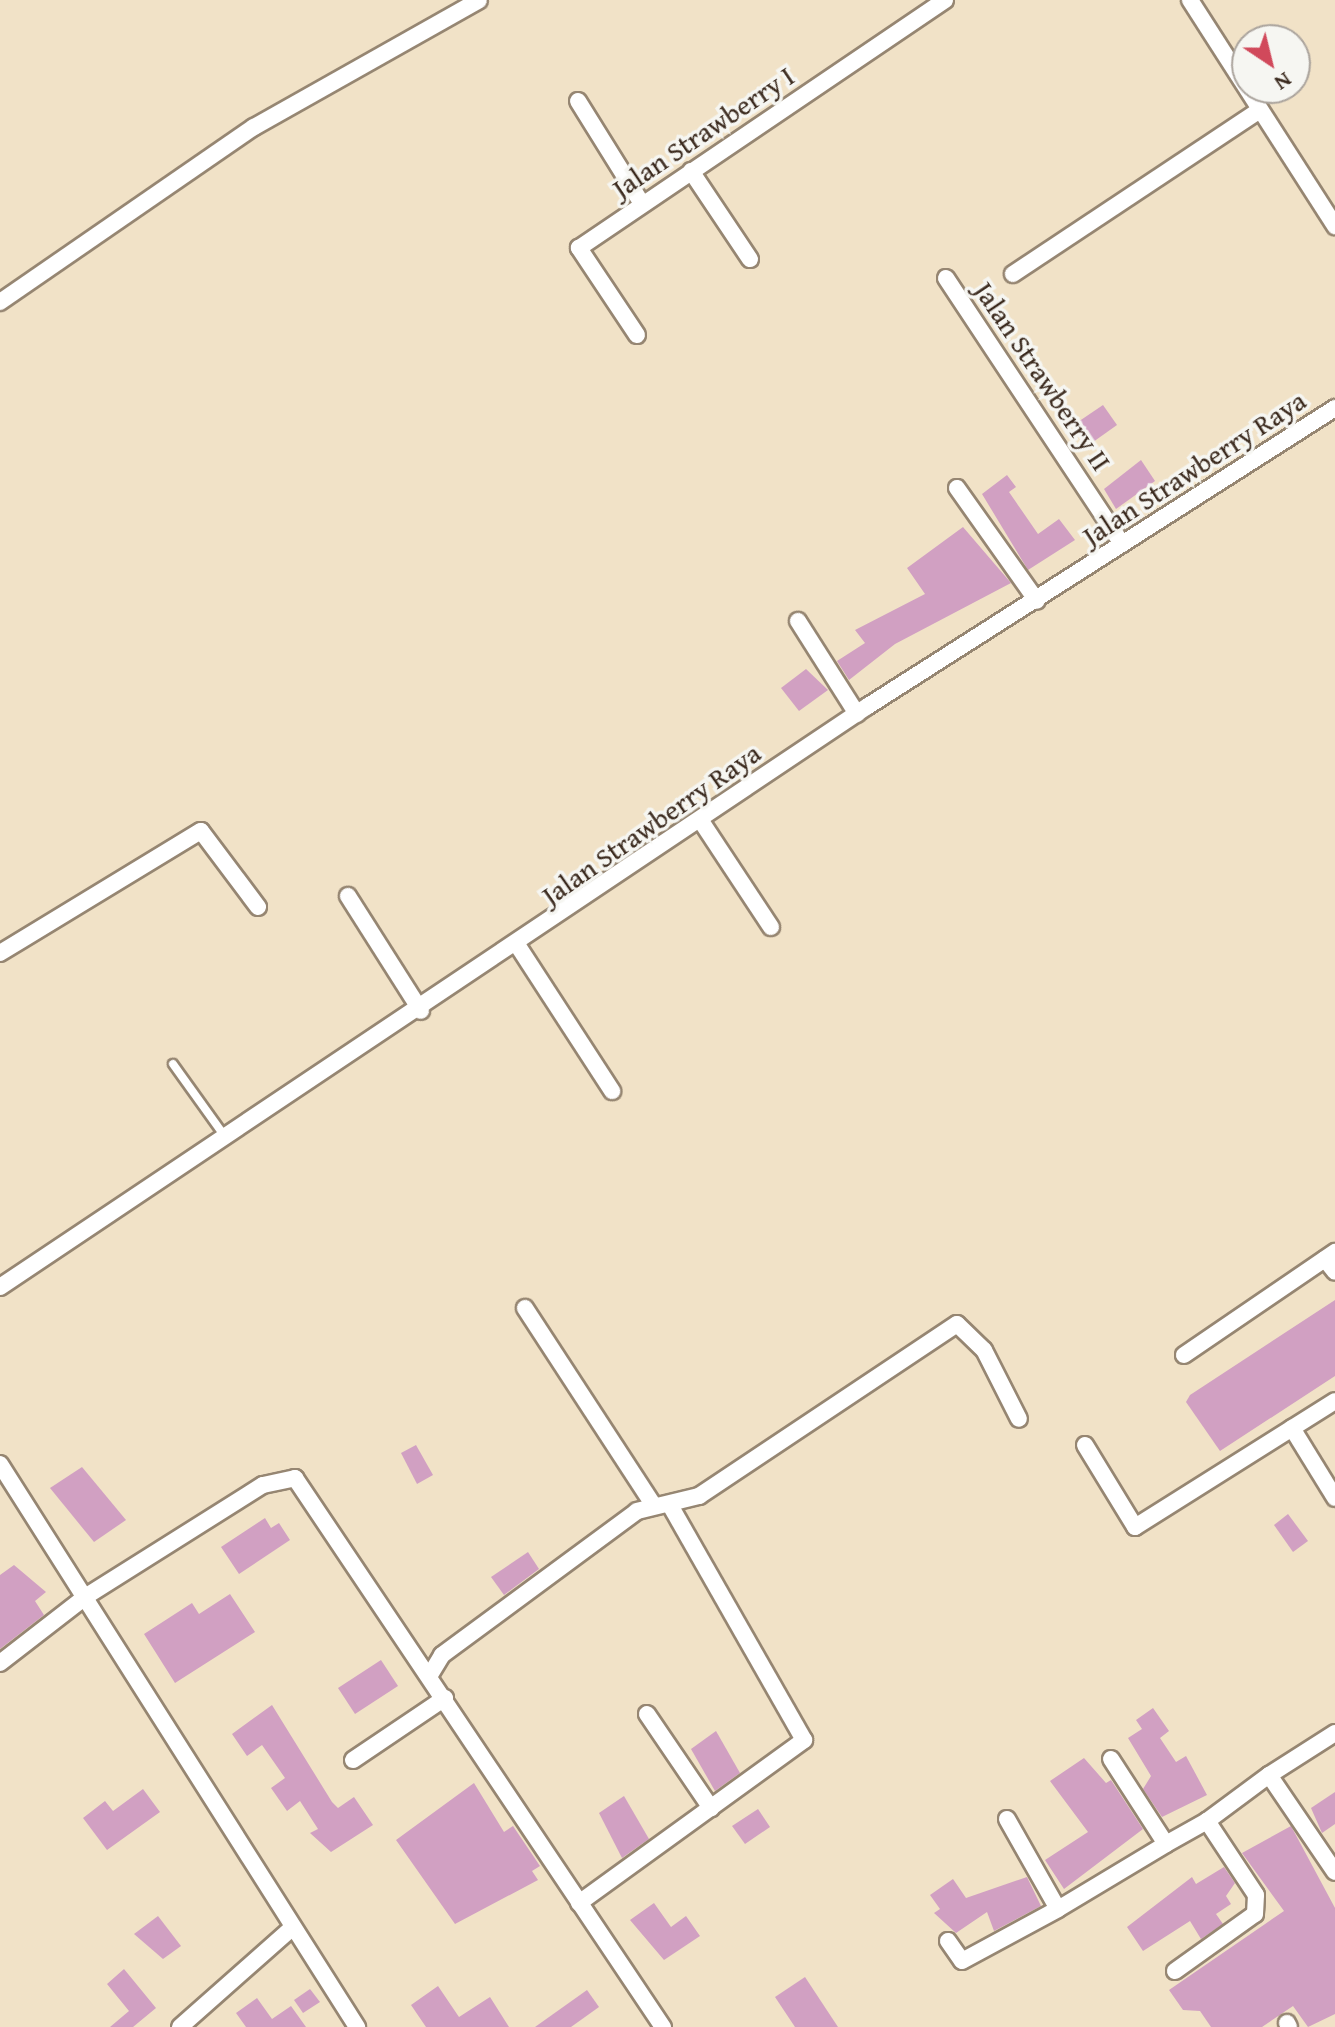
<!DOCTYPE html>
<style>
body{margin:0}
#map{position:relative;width:1335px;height:2027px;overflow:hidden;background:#f1e2c7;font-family:"Gentium Book Plus",serif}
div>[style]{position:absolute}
.building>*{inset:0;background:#d1a0c2}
.roads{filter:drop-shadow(2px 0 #968672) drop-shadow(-2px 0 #968672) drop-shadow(0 2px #968672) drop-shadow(0 -2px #968672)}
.service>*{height:8px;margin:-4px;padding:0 4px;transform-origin:4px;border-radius:4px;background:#fff}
.minor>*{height:16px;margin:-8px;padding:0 8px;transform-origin:8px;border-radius:8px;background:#fff}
span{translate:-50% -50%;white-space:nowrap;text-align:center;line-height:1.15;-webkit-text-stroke:7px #f6f6f2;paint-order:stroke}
.street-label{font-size:28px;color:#3b2a1e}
.north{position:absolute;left:1231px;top:24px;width:80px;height:80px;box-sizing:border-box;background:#f6f6f2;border:2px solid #aba49d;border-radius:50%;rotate:145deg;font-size:22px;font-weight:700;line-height:32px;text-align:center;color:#3b2a1e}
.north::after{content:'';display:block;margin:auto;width:28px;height:36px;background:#d1495b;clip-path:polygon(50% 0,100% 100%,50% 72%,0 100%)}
</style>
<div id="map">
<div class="building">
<div style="clip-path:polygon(1103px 405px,1117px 425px,1086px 447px,1072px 426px)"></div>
<div style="clip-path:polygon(1141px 460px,1155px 481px,1116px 509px,1104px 489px)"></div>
<div style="clip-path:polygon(1007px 475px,1016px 487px,1009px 492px,1038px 534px,1059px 519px,1075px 540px,1028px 570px,982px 494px)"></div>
<div style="clip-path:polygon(963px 527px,1011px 583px,895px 644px,849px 680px,837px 661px,865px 643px,855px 630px,925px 594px,907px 568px)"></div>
<div style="clip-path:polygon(806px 669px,828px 690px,799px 711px,781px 688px)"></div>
<div style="clip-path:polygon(1335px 1300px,1335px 1376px,1220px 1451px,1186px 1402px,1190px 1395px)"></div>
<div style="clip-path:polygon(416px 1445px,433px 1475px,417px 1484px,401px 1453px)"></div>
<div style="clip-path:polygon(82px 1467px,126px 1520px,94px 1542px,50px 1488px)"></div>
<div style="clip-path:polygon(1288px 1514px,1308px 1541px,1293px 1552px,1274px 1525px)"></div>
<div style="clip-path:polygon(265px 1518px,271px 1528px,279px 1523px,290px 1540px,239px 1574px,221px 1547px)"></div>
<div style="clip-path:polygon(528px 1552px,539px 1569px,504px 1595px,491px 1577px)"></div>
<div style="clip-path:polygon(14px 1565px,46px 1592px,35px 1601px,44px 1615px,0 1649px,0 1575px)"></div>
<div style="clip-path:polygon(230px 1594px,255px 1632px,175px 1683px,144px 1634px,192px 1603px,199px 1614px)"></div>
<div style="clip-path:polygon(381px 1660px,398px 1686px,355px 1714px,338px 1688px)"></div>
<div style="clip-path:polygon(272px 1705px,332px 1802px,338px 1808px,354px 1797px,373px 1825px,331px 1852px,310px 1833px,318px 1829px,300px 1801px,287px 1811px,271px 1788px,285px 1778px,262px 1745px,247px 1756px,232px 1734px)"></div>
<div style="clip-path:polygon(1153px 1708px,1169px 1731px,1160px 1738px,1176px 1762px,1186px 1756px,1207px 1795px,1162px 1817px,1143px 1789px,1151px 1776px,1128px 1738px,1142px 1729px,1136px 1720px)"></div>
<div style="clip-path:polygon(716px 1731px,740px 1773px,715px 1791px,691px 1749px)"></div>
<div style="clip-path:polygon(1084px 1758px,1106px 1783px,1111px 1780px,1143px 1829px,1064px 1889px,1045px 1860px,1088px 1832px,1050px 1781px)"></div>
<div style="clip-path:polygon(474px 1783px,504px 1832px,513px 1826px,540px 1866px,532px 1871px,538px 1880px,455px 1924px,396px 1840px)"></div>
<div style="clip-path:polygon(143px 1789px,160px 1812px,107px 1850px,83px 1818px,105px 1801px,113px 1811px)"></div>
<div style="clip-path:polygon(1335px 1792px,1335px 1824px,1322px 1833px,1311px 1808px)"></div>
<div style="clip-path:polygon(624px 1796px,649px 1839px,622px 1858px,599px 1813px)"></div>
<div style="clip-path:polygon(758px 1809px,770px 1827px,745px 1844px,732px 1826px)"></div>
<div style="clip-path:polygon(1291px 1826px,1335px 1908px,1335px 2014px,1308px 2027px,1293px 2006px,1262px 2027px,1211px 2027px,1200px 2011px,1183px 2010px,1169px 1990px,1284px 1911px,1242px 1853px)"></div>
<div style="clip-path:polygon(1224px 1867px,1235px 1883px,1226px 1896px,1231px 1904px,1216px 1914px,1223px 1924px,1201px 1939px,1190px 1921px,1143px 1951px,1127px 1927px,1192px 1877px,1196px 1884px)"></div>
<div style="clip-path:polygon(1027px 1877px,1041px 1906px,994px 1931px,987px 1912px,956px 1933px,934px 1913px,940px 1909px,930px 1895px,953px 1879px,966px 1898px)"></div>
<div style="clip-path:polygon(654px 1903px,671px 1927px,686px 1916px,700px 1936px,664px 1960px,630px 1920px)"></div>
<div style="clip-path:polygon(158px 1916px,181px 1946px,163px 1959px,134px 1934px)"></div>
<div style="clip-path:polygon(124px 1969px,156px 2008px,133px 2027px,110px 2027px,129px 2011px,107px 1984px)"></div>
<div style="clip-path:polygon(805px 1977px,838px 2027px,795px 2027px,775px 1997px)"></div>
<div style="clip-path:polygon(438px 1986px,459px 2017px,490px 1997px,509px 2027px,426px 2027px,411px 2005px)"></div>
<div style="clip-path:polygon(310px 1989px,320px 2002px,303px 2013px,294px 2000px)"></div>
<div style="clip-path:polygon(587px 1990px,599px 2007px,571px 2027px,535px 2027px)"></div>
<div style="clip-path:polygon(257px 1998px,272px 2019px,291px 2006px,306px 2027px,246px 2027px,236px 2013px)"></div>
</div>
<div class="roads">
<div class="service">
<div style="left:173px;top:1064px;width:91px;rotate:54.4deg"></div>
</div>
<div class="minor">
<div style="left:1190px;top:0;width:269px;rotate:57.3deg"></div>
<div style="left:578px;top:101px;width:121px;rotate:58.1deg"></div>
<div style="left:691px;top:171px;width:106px;rotate:56.2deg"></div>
<div style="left:1013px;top:274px;width:296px;rotate:-33.6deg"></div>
<div style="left:946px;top:278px;width:319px;rotate:56.5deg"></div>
<div style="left:0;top:302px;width:308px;rotate:-34.6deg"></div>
<div style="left:254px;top:127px;width:258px;rotate:-29.4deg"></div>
<div style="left:637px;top:335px;width:105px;rotate:-123.7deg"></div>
<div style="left:579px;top:248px;width:442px;rotate:-34.1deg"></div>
<div style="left:957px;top:488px;width:138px;rotate:54.7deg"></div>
<div style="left:798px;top:621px;width:110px;rotate:57.6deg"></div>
<div style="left:701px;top:821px;width:127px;rotate:56.6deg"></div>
<div style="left:348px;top:896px;width:136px;rotate:57.6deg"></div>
<div style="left:518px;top:946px;width:173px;rotate:57deg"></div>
<div style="left:0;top:953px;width:235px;rotate:-31.3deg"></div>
<div style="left:201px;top:831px;width:95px;rotate:53.1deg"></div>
<div style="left:1325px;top:1259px;width:16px;rotate:52deg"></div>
<div style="left:0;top:1287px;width:1045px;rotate:-33.8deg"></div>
<div style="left:868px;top:706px;width:554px;rotate:-32.54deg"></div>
<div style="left:525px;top:1308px;width:233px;rotate:56.9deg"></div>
<div style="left:1184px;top:1355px;width:183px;rotate:-34.3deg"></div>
<div style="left:1292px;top:1428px;width:82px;rotate:58.4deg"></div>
<div style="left:1085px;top:1445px;width:96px;rotate:58.6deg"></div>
<div style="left:1135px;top:1527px;width:236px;rotate:-32.2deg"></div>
<div style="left:0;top:1464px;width:667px;rotate:57.62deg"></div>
<div style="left:0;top:1663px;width:108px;rotate:-37.8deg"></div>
<div style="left:85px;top:1597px;width:210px;rotate:-32.2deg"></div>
<div style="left:263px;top:1485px;width:33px;rotate:-12deg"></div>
<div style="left:295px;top:1478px;width:661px;rotate:56.17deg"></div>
<div style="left:430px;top:1675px;width:23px;rotate:-59deg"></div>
<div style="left:442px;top:1655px;width:242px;rotate:-36.4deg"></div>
<div style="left:637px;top:1511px;width:64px;rotate:-13.6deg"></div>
<div style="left:699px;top:1496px;width:310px;rotate:-33.7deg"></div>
<div style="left:957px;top:1324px;width:37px;rotate:44deg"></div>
<div style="left:984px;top:1350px;width:77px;rotate:63.1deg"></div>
<div style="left:647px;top:1714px;width:114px;rotate:55.8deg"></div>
<div style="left:1335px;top:1733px;width:78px;rotate:147.5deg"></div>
<div style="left:1269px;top:1775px;width:117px;rotate:55.8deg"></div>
<div style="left:1111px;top:1759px;width:101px;rotate:57.1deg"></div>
<div style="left:1166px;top:1844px;width:47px;rotate:-29.3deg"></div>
<div style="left:353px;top:1760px;width:111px;rotate:-34deg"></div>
<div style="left:1007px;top:1819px;width:103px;rotate:60.5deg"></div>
<div style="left:1058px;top:1909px;width:126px;rotate:-31deg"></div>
<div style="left:579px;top:1903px;width:278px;rotate:-35.9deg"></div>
<div style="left:804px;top:1740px;width:271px;rotate:-119.7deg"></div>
<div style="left:948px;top:1941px;width:24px;rotate:55deg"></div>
<div style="left:962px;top:1961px;width:109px;rotate:-28.4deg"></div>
<div style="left:1175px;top:1971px;width:98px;rotate:-35.5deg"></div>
<div style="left:1255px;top:1914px;width:19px;rotate:-87deg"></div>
<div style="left:1256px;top:1895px;width:89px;rotate:-123.5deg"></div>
<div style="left:1207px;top:1821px;width:77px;rotate:-36.6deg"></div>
<div style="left:1287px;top:2023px;width:4px;rotate:63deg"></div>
<div style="left:180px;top:2027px;width:149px;rotate:-41.5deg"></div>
</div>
</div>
<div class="street-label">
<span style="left:703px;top:132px;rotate:-34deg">Jalan Strawberry I</span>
<span style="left:1043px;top:376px;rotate:56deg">Jalan Strawberry II</span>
<span style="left:1194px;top:468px;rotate:-33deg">Jalan Strawberry Raya</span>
<span style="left:651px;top:824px;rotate:-35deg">Jalan Strawberry Raya</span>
</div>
<div class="north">N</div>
</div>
